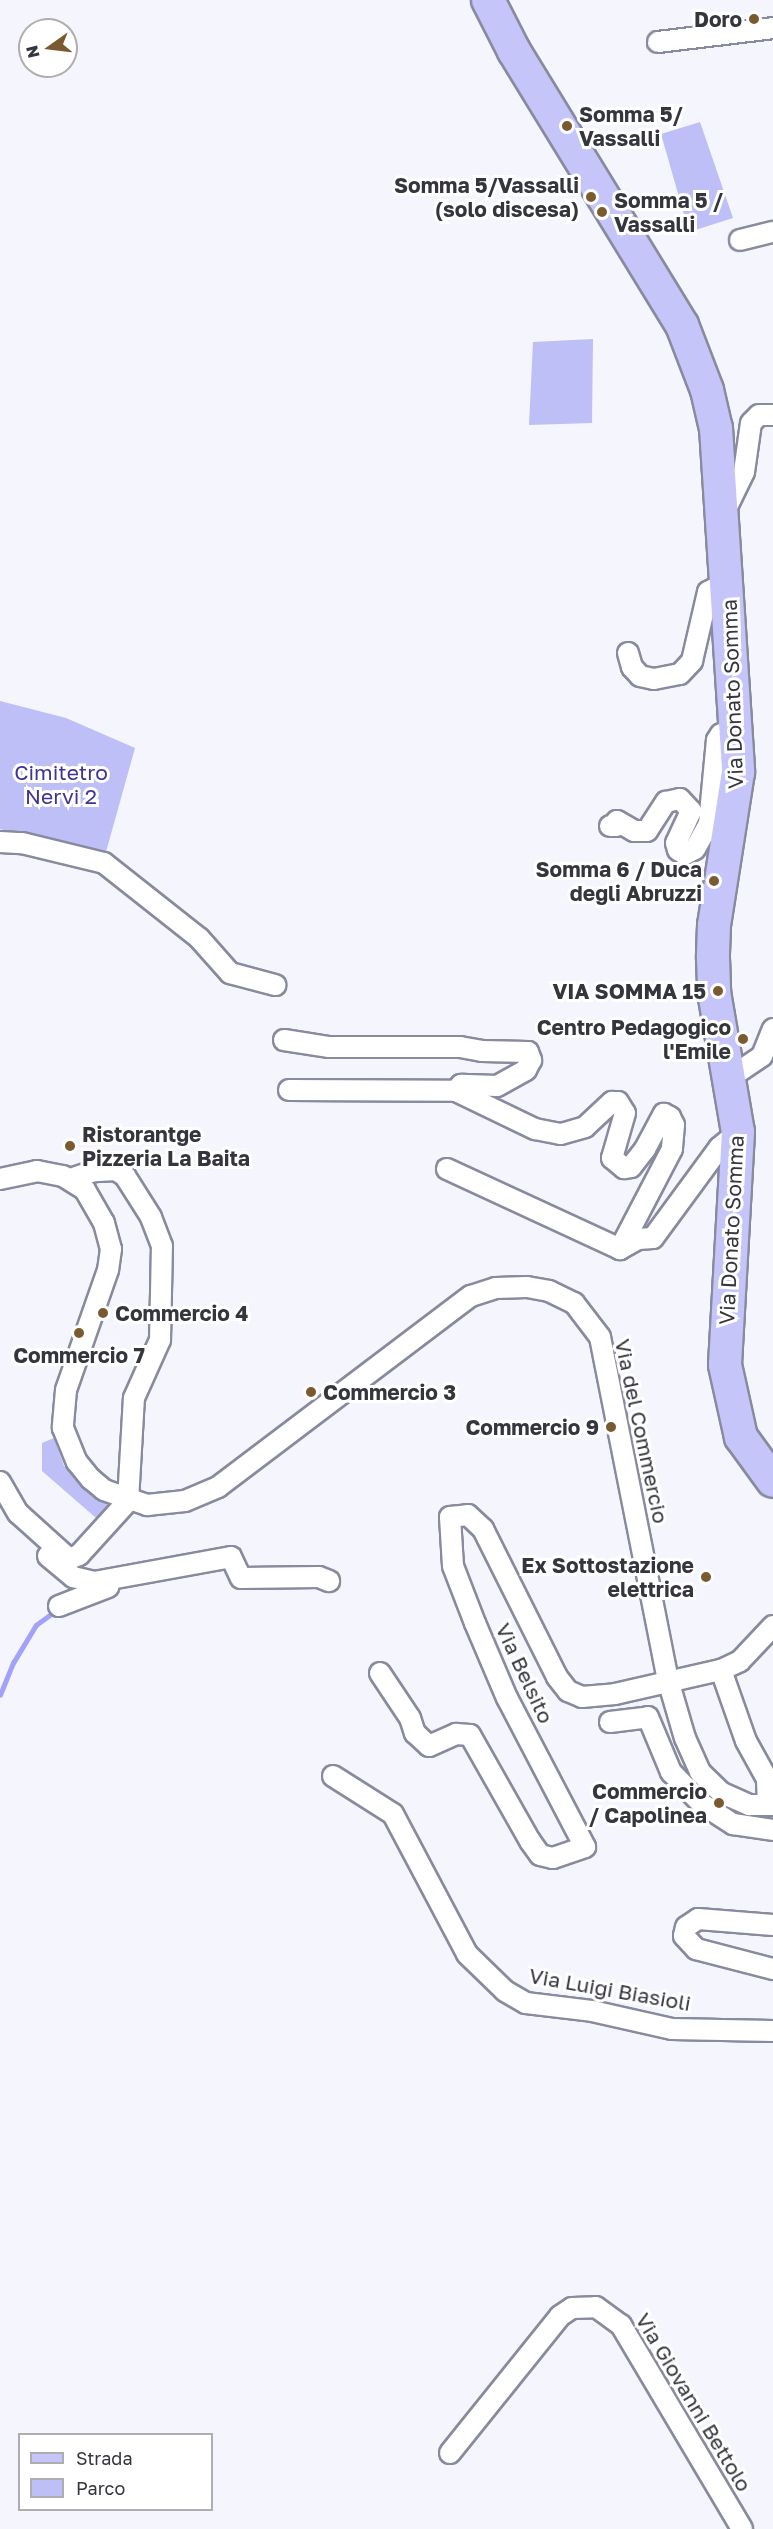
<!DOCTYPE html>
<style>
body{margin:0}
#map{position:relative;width:773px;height:2529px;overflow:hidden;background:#f4f5fd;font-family:"Golos Text",sans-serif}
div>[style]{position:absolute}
.green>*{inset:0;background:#bdbff6}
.stream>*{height:4.5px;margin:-2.25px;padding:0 2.25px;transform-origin:2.25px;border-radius:2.25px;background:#a2a2f8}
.roads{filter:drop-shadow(2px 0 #888a9d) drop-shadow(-2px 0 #888a9d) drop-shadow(0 2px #888a9d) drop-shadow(0 -2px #888a9d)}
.street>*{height:20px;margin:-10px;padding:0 10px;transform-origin:10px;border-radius:10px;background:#fff}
.primary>*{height:32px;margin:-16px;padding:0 16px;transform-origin:16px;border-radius:16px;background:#c5c5fa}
.dots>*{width:16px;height:16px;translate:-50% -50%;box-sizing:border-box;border:3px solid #fff;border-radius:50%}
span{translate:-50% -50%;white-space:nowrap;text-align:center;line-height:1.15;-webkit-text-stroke:6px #fff;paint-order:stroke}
.poi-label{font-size:21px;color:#34353d;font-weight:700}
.right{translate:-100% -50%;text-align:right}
.left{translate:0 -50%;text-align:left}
.street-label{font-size:21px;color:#34353d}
.park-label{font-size:21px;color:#3f3393}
.legend{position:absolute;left:18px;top:2433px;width:195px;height:78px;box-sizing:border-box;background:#fff;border:2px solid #aeaeb1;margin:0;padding:8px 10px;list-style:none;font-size:18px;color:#34353d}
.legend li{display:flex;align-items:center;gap:12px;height:30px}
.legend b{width:30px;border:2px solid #aeaeb1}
.north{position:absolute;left:18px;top:18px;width:60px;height:60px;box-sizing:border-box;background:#fff;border:2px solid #aeaeb1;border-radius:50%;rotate:256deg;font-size:16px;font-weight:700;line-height:24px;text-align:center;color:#34353d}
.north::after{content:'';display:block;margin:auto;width:21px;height:27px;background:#7a5a30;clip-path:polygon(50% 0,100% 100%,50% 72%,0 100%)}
</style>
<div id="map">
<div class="green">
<div style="clip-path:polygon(700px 122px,733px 218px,689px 232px,661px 134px)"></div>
<div style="clip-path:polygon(593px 339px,592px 423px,529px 425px,533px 342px)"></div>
<div style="clip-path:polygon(0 701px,66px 718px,135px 748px,104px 859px,0 829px)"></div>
<div style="clip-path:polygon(54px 1438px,64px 1466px,113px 1510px,103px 1524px,42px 1471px,42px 1443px)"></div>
</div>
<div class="stream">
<div style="left:0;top:1695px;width:35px;rotate:-68deg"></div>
<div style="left:13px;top:1663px;width:44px;rotate:-58.8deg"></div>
<div style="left:36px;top:1625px;width:24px;rotate:-36deg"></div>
</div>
<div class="roads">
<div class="street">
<div style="left:658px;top:42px;width:116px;rotate:-6.9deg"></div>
<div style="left:740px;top:240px;width:34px;rotate:-14deg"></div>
<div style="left:723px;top:515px;width:48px;rotate:-64deg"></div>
<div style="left:744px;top:472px;width:49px;rotate:-81.9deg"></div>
<div style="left:751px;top:423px;width:11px;rotate:-45deg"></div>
<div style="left:759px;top:415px;width:14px"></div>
<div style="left:628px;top:653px;width:15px;rotate:74deg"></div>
<div style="left:632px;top:667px;width:12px;rotate:48deg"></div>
<div style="left:640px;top:676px;width:14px;rotate:12deg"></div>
<div style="left:654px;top:679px;width:26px;rotate:-11deg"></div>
<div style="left:680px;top:674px;width:18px;rotate:-47deg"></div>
<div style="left:692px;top:661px;width:71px;rotate:-76.9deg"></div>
<div style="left:708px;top:592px;width:22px;rotate:-27deg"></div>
<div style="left:610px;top:826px;width:6px"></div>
<div style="left:616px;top:826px;width:5px;rotate:-79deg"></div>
<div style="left:617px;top:821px;width:20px;rotate:30deg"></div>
<div style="left:634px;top:831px;width:13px"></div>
<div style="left:647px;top:831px;width:35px;rotate:-57deg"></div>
<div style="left:666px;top:802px;width:14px;rotate:-12deg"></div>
<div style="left:680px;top:799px;width:16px;rotate:47deg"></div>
<div style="left:691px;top:811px;width:35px;rotate:115deg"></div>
<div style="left:676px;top:843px;width:7px;rotate:74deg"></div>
<div style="left:678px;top:850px;width:8px;rotate:30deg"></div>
<div style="left:685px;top:854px;width:11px;rotate:-27deg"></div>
<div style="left:695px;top:849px;width:29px;rotate:-61deg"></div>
<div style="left:709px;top:824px;width:84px;rotate:-84.6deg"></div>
<div style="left:717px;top:740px;width:7px;rotate:-56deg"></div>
<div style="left:721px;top:734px;width:15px"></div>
<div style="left:0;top:842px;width:22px;rotate:3deg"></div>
<div style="left:22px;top:843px;width:84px;rotate:13.7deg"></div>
<div style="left:104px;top:863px;width:121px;rotate:38.3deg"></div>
<div style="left:199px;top:938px;width:47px;rotate:48.5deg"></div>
<div style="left:230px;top:973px;width:47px;rotate:14.9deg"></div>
<div style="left:284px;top:1040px;width:46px;rotate:8.8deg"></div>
<div style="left:329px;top:1047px;width:131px"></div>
<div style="left:460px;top:1047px;width:22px;rotate:10deg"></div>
<div style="left:482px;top:1051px;width:46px;rotate:1.2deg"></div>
<div style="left:528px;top:1052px;width:9px;rotate:69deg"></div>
<div style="left:531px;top:1060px;width:11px;rotate:117deg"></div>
<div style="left:526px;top:1070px;width:33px;rotate:151deg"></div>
<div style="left:497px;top:1086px;width:36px;rotate:-178deg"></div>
<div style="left:461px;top:1085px;width:8px;rotate:130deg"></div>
<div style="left:456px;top:1091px;width:88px;rotate:25.7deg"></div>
<div style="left:535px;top:1129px;width:26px;rotate:11deg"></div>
<div style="left:561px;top:1134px;width:25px;rotate:-16deg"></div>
<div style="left:585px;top:1127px;width:37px;rotate:-43deg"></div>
<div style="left:612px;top:1102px;width:6px"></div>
<div style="left:618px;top:1102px;width:13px;rotate:58deg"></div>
<div style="left:625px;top:1113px;width:47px;rotate:106.1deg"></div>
<div style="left:612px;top:1158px;width:16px;rotate:40deg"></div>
<div style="left:624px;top:1168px;width:7px;rotate:-8deg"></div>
<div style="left:631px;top:1167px;width:23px;rotate:-52deg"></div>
<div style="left:645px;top:1149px;width:40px;rotate:-62deg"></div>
<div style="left:664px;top:1114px;width:7px;rotate:27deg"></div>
<div style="left:670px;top:1117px;width:9px;rotate:63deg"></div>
<div style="left:674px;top:1125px;width:24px;rotate:95deg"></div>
<div style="left:672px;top:1149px;width:113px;rotate:117.5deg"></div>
<div style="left:620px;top:1249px;width:21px;rotate:-29deg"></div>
<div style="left:638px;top:1239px;width:15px;rotate:-4deg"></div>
<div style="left:653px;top:1238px;width:112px;rotate:-53.7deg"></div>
<div style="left:719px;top:1148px;width:25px;rotate:-40deg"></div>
<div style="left:731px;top:1077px;width:37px;rotate:-34deg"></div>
<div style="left:762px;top:1056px;width:29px;rotate:-68deg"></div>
<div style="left:289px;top:1090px;width:167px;rotate:0.3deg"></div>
<div style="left:447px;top:1169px;width:191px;rotate:24.8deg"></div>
<div style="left:0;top:1179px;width:38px;rotate:-12deg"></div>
<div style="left:37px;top:1171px;width:26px;rotate:11deg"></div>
<div style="left:63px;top:1176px;width:26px;rotate:32deg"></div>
<div style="left:85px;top:1190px;width:38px;rotate:60deg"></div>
<div style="left:104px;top:1223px;width:27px;rotate:75deg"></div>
<div style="left:111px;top:1249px;width:21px;rotate:98deg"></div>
<div style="left:108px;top:1270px;width:127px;rotate:109.3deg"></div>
<div style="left:66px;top:1390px;width:38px;rotate:95deg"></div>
<div style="left:63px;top:1428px;width:37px;rotate:68deg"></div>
<div style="left:77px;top:1462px;width:22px;rotate:51deg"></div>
<div style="left:91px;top:1479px;width:17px;rotate:40deg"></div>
<div style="left:104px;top:1490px;width:46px;rotate:19.2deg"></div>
<div style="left:147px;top:1505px;width:38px;rotate:-6deg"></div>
<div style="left:185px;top:1501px;width:36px;rotate:-23deg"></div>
<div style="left:218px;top:1487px;width:317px;rotate:-37.1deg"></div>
<div style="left:471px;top:1296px;width:26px;rotate:-18deg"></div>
<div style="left:496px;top:1288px;width:31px;rotate:-2deg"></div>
<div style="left:527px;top:1287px;width:22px;rotate:10deg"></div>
<div style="left:549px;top:1291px;width:28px;rotate:26deg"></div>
<div style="left:574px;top:1303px;width:43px;rotate:52.6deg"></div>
<div style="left:600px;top:1337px;width:350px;rotate:78.8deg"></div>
<div style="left:668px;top:1680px;width:60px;rotate:73.7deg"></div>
<div style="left:685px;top:1738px;width:37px;rotate:66deg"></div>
<div style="left:700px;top:1772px;width:30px;rotate:44deg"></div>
<div style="left:722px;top:1793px;width:30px;rotate:24deg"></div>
<div style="left:749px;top:1805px;width:24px"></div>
<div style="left:0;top:1482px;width:36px;rotate:60deg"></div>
<div style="left:18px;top:1513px;width:69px;rotate:42deg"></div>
<div style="left:69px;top:1559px;width:11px;rotate:-22deg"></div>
<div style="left:79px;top:1555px;width:73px;rotate:-47.8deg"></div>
<div style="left:128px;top:1501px;width:103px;rotate:-86.7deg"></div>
<div style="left:134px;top:1398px;width:64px;rotate:-65.9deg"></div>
<div style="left:160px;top:1340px;width:94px;rotate:-88.8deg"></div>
<div style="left:162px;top:1246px;width:31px;rotate:-111deg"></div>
<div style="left:151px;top:1217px;width:49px;rotate:-122.4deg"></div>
<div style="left:125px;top:1176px;width:11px;rotate:-146deg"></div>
<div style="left:116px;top:1170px;width:22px;rotate:177deg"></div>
<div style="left:94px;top:1171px;width:24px;rotate:161deg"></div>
<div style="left:48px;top:1556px;width:33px;rotate:40deg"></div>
<div style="left:73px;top:1577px;width:22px;rotate:13deg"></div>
<div style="left:94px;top:1582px;width:139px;rotate:-10.3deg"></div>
<div style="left:231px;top:1557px;width:23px;rotate:65deg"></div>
<div style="left:241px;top:1578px;width:78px;rotate:-0.7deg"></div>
<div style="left:319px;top:1577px;width:11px;rotate:22deg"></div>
<div style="left:59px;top:1606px;width:53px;rotate:-21.2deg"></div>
<div style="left:721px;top:1670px;width:75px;rotate:70.6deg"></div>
<div style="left:746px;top:1741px;width:43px;rotate:61.1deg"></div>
<div style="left:767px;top:1779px;width:26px;rotate:88deg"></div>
<div style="left:380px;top:1673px;width:54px;rotate:56.3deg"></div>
<div style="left:410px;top:1718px;width:16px;rotate:72deg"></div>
<div style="left:415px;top:1733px;width:19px;rotate:43deg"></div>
<div style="left:429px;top:1746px;width:30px;rotate:-24deg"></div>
<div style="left:456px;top:1734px;width:14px;rotate:4deg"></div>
<div style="left:470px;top:1735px;width:122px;rotate:60.5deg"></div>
<div style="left:530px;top:1841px;width:17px;rotate:54deg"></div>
<div style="left:540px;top:1855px;width:13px;rotate:13deg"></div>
<div style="left:553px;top:1858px;width:34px;rotate:-19deg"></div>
<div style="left:585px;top:1847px;width:168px;rotate:-117.6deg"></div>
<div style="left:507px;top:1698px;width:82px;rotate:-113.1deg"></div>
<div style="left:475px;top:1623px;width:61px;rotate:-111.1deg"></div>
<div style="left:453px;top:1566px;width:49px;rotate:-93.5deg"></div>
<div style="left:450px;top:1517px;width:18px;rotate:-6deg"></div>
<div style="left:468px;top:1515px;width:21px;rotate:43deg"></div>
<div style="left:483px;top:1529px;width:165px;rotate:63.4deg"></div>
<div style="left:557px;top:1677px;width:18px;rotate:52deg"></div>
<div style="left:568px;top:1691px;width:15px;rotate:23deg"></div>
<div style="left:582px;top:1697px;width:33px;rotate:-5deg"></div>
<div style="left:615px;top:1694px;width:109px;rotate:-12.8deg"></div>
<div style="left:721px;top:1670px;width:21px;rotate:-25deg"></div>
<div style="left:740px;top:1661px;width:48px;rotate:-46.7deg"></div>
<div style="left:610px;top:1722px;width:38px;rotate:-7deg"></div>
<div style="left:648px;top:1717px;width:60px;rotate:67.3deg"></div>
<div style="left:671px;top:1772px;width:45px;rotate:45.9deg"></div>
<div style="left:702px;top:1804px;width:37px;rotate:33deg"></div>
<div style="left:733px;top:1824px;width:40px;rotate:8.5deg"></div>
<div style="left:333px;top:1776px;width:71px;rotate:32.3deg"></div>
<div style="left:393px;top:1814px;width:158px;rotate:62.1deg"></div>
<div style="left:467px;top:1954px;width:53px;rotate:44.2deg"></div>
<div style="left:505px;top:1991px;width:24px;rotate:30deg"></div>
<div style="left:526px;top:2003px;width:66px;rotate:6.9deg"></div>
<div style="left:592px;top:2011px;width:82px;rotate:12.7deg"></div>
<div style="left:672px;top:2029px;width:101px;rotate:1.1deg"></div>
<div style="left:773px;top:1925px;width:75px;rotate:-175.4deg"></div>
<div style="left:698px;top:1919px;width:14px;rotate:146deg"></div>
<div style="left:686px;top:1927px;width:9px;rotate:103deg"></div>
<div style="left:684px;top:1936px;width:18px;rotate:47deg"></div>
<div style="left:696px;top:1949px;width:80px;rotate:14.6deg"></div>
<div style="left:450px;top:2453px;width:176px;rotate:-51.2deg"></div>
<div style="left:560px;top:2316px;width:14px;rotate:-34deg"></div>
<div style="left:572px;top:2308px;width:24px;rotate:-2deg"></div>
<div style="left:596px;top:2307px;width:31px;rotate:36deg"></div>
<div style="left:621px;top:2325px;width:237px;rotate:59.3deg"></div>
</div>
<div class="primary">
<div style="left:488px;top:0;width:57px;rotate:63deg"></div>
<div style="left:514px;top:51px;width:321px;rotate:58.5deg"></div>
<div style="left:682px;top:325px;width:70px;rotate:69deg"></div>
<div style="left:707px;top:390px;width:39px;rotate:77deg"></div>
<div style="left:716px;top:428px;width:345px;rotate:86.3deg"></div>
<div style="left:738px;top:772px;width:155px;rotate:98.9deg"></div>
<div style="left:714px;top:925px;width:33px;rotate:92deg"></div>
<div style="left:713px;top:958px;width:34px;rotate:88deg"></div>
<div style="left:714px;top:992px;width:142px;rotate:80.3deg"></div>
<div style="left:738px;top:1132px;width:233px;rotate:93.2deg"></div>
<div style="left:725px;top:1365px;width:74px;rotate:77.5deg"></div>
<div style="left:741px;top:1437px;width:54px;rotate:54deg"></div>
</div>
</div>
<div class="dots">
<div style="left:754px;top:19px;background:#7a5a30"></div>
<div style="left:567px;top:126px;background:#7a5a30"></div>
<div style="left:591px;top:197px;background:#7a5a30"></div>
<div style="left:602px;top:212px;background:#7a5a30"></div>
<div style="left:714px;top:881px;background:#7a5a30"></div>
<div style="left:718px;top:991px;background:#7a5a30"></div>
<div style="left:743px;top:1039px;background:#7a5a30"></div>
<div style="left:70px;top:1146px;background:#7a5a30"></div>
<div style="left:103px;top:1313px;background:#7a5a30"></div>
<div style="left:79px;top:1333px;background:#7a5a30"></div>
<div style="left:311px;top:1392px;background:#7a5a30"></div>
<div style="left:611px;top:1427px;background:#7a5a30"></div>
<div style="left:706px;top:1577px;background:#7a5a30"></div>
<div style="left:719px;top:1803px;background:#7a5a30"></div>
</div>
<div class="poi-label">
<span class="right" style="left:742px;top:19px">Doro</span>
<span class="left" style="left:579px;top:126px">Somma 5/<br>Vassalli</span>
<span class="right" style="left:579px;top:197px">Somma 5/Vassalli<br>(solo discesa)</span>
<span class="left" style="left:614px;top:212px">Somma 5 /<br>Vassalli</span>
<span class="right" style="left:702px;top:881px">Somma 6 / Duca<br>degli Abruzzi</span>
<span class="right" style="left:706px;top:991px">VIA SOMMA 15</span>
<span class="right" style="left:731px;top:1039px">Centro Pedagogico<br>l'Emile</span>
<span class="left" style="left:82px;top:1146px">Ristorantge<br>Pizzeria La Baita</span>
<span class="left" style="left:115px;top:1313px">Commercio 4</span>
<span style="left:79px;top:1355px">Commercio 7</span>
<span class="left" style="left:323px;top:1392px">Commercio 3</span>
<span class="right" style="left:599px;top:1427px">Commercio 9</span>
<span class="right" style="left:694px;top:1577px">Ex Sottostazione<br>elettrica</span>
<span class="right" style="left:707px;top:1803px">Commercio<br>/ Capolinea</span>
</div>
<div class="street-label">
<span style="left:732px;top:694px;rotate:-92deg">Via Donato Somma</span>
<span style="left:731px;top:1230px;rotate:-87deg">Via Donato Somma</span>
<span style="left:642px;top:1431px;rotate:78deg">Via del Commercio</span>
<span style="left:525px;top:1673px;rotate:65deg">Via Belsito</span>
<span style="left:610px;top:1989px;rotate:10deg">Via Luigi Biasioli</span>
<span style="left:694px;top:2402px;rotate:59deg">Via Giovanni Bettolo</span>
</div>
<div class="park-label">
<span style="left:61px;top:784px">Cimitetro<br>Nervi 2</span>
</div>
<ul class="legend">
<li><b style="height:8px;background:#c5c5fa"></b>Strada</li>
<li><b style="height:16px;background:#bdbff6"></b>Parco</li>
</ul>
<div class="north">N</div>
</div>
